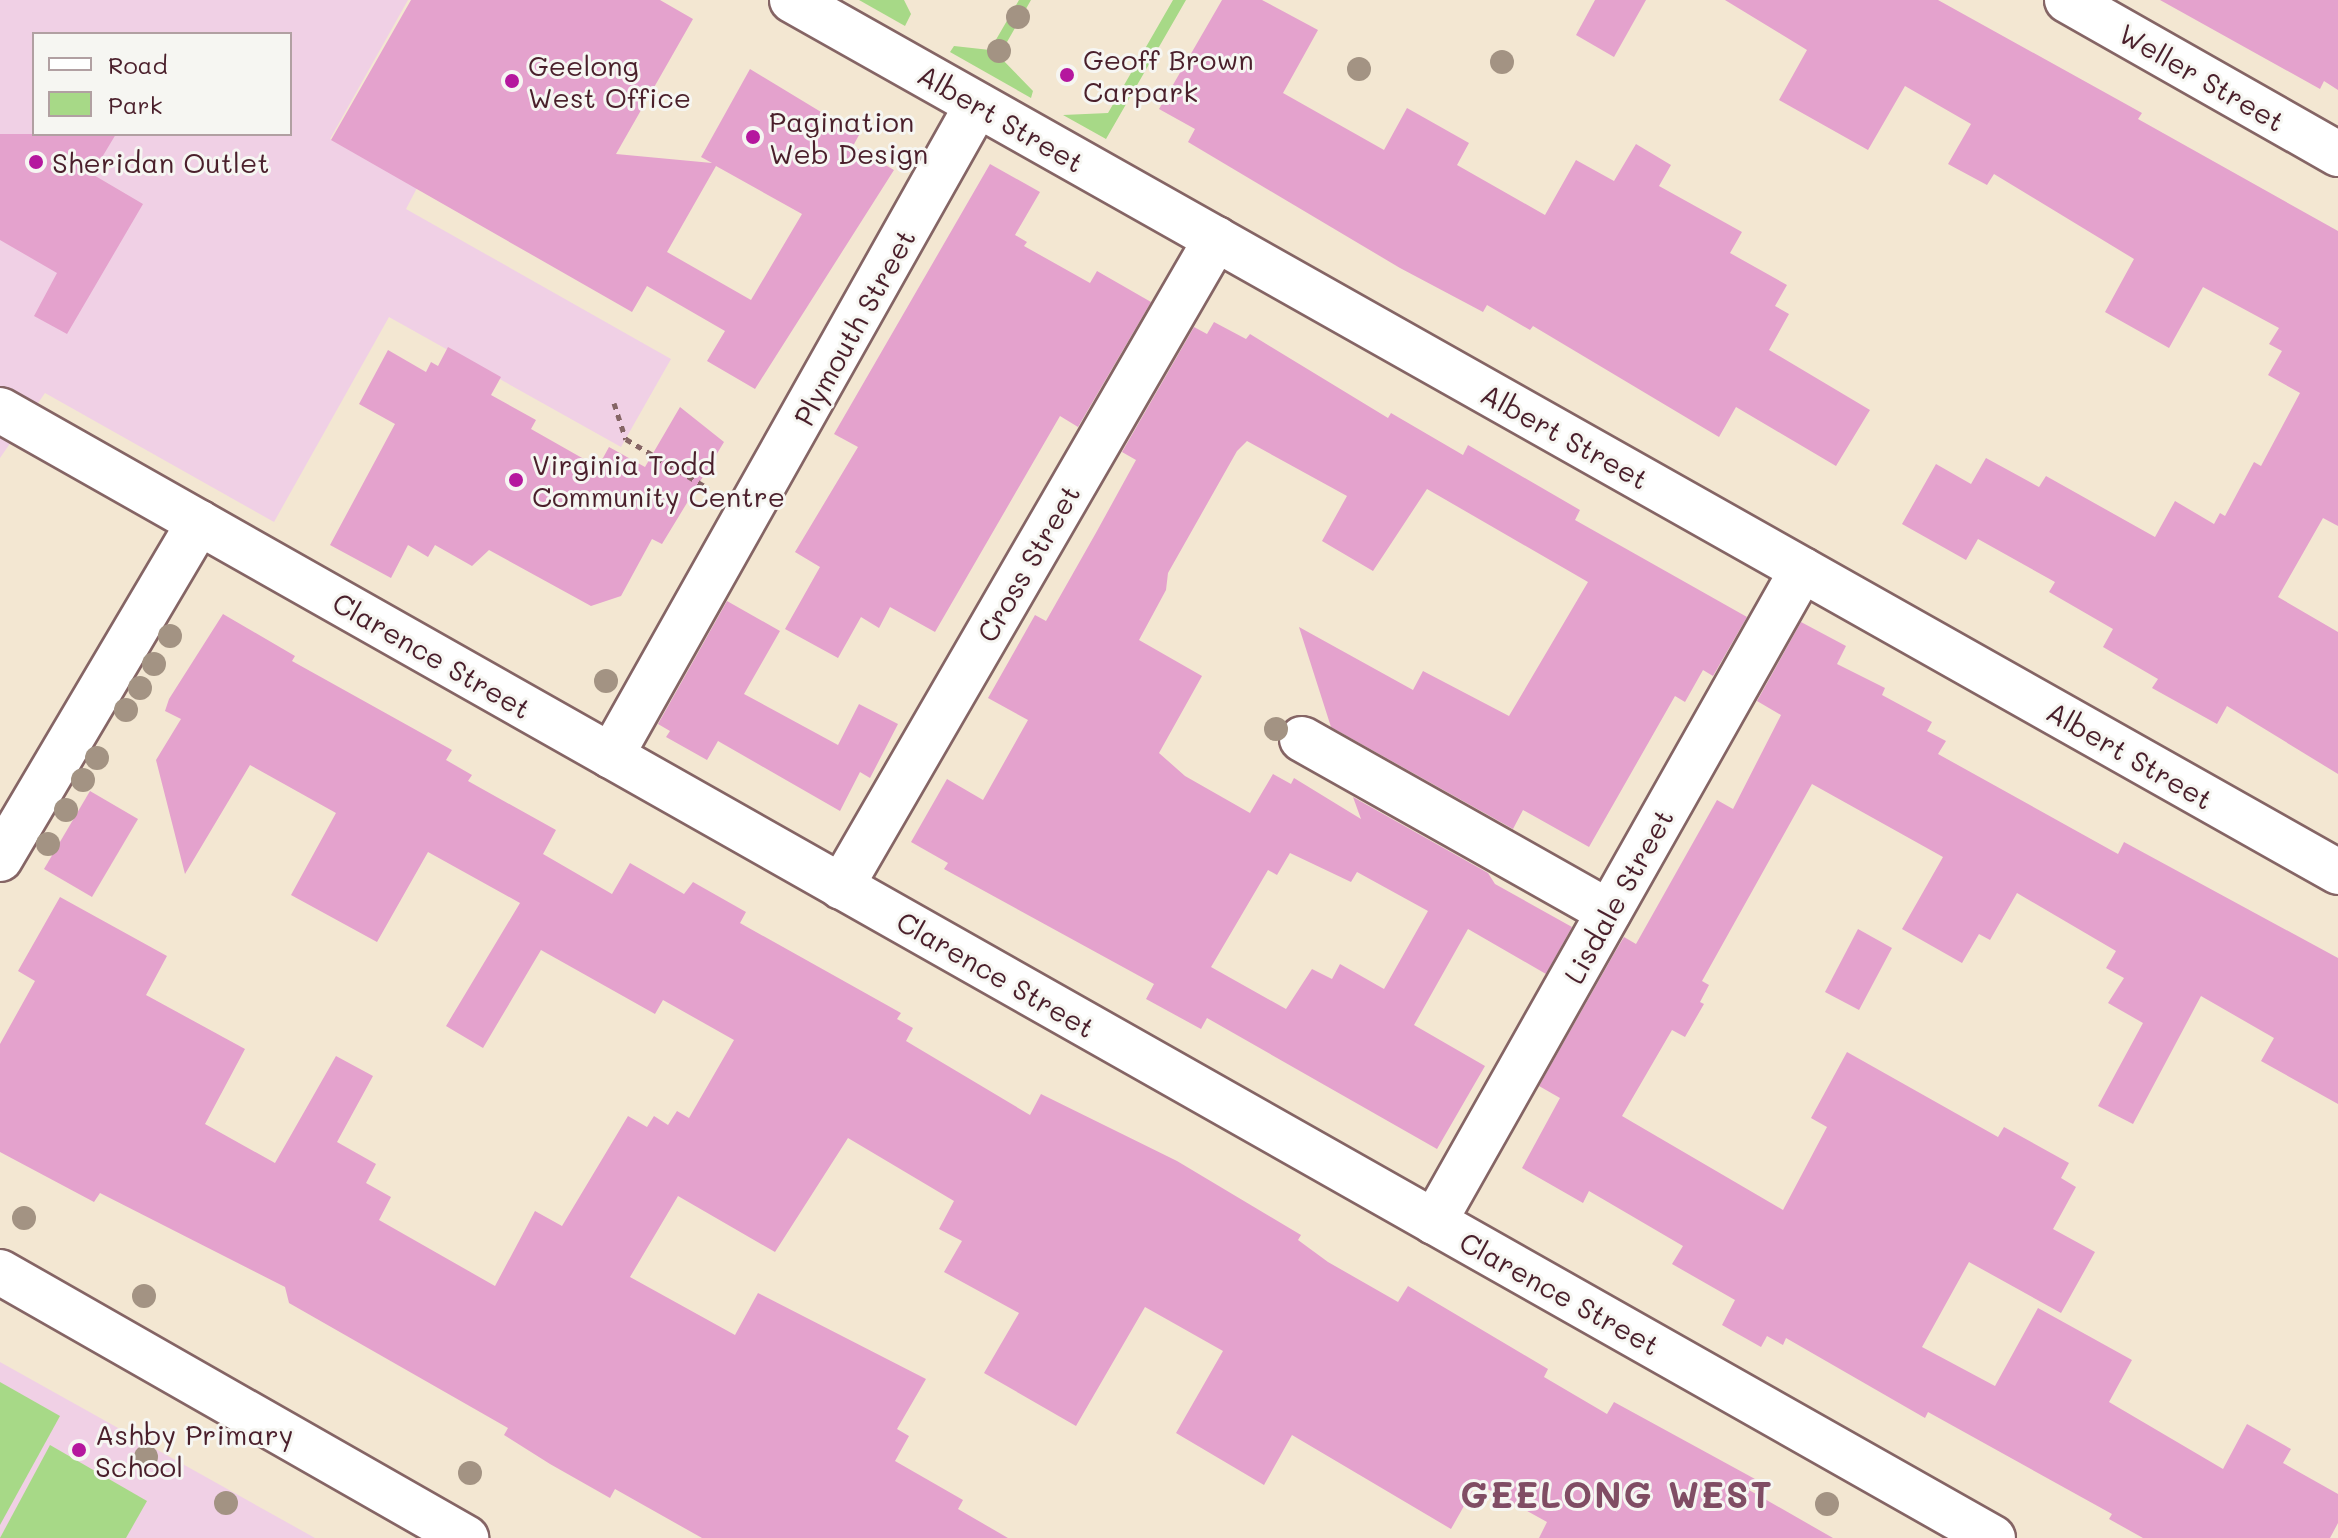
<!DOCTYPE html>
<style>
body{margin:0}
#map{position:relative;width:2338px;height:1538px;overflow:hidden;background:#f3e7d2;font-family:Mali,sans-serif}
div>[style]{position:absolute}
.built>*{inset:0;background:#f0d0e5}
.green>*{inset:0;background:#a7d987}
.building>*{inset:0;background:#e4a2cd}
.path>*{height:5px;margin-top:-2.5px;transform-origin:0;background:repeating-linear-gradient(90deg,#856565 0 6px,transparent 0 12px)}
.roads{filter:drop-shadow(2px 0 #856565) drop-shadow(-2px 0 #856565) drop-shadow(0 2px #856565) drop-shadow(0 -2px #856565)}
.minor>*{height:44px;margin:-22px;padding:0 22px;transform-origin:22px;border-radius:22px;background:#fff}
.trees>*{width:24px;height:24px;margin:-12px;border-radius:50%;background:#a39383}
.dots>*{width:22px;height:22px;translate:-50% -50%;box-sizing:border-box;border:4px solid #f6f6f2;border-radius:50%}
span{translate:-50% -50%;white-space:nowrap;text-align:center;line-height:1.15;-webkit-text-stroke:6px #f6f6f2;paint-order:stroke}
.poi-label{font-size:28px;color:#4a1f2b}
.left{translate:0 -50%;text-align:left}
.street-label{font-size:28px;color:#4a1f2b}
.district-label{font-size:36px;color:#804d64;font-weight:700;letter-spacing:2px}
.legend{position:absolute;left:32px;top:32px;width:260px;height:104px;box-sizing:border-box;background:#f6f6f2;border:2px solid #b1a0a2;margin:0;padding:10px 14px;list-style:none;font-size:24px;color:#4a1f2b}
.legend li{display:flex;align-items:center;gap:16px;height:40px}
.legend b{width:40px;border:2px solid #b1a0a2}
</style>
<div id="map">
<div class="built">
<div style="clip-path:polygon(evenodd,0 0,408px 0,330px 139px,417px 188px,406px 209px,671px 359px,621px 447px,389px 317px,274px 522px,45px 393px,0 458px,0 0,34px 34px,290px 34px,290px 134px,34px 134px,34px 34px)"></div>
<div style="clip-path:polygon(0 1362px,315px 1538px,0 1538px)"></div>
</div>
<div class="green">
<div style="clip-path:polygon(859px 0,904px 0,911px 14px,905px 26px)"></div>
<div style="clip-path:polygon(1019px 0,1031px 0,999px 56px,1033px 91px,1031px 98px,950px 52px,954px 46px,990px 50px)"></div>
<div style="clip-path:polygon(1173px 0,1186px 0,1106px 139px,1063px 115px,1108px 113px)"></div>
<div style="clip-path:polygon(0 1382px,60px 1416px,0 1525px)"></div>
<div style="clip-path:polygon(50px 1445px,147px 1501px,126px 1538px,0 1538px)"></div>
</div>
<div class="building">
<div style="clip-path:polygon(evenodd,411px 0,660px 0,693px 19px,616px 154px,712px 163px,701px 157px,750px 69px,859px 135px,853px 146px,894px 170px,755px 389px,707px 361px,725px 331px,647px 286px,632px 312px,331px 140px,411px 0,716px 166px,802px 214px,751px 300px,667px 252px,716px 166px)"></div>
<div style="clip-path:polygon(1222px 0,1262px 0,1318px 30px,1283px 93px,1384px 150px,1407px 108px,1469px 143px,1457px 165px,1545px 215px,1576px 160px,1614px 181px,1636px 144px,1671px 165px,1659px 186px,1742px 232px,1730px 253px,1787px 285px,1775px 306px,1789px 314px,1769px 350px,1870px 410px,1836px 466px,1736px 407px,1719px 437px,1533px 326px,1530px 330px,1487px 305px,1483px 312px,1400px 268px,1188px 142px,1195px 129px,1159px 109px)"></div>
<div style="clip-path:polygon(1595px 0,1646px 0,1614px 57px,1576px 35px)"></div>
<div style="clip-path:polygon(1725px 0,1938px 0,2142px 113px,2138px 119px,2338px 231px,2338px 526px,2323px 518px,2278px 597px,2338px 632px,2338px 774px,2227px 706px,2217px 724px,2152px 688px,2158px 679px,2103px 647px,2113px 629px,2049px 592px,2055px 582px,1978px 539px,1966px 560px,1902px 524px,1936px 464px,1971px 484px,1986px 458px,2039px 487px,2046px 476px,2155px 537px,2175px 501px,2214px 524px,2220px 513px,2225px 516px,2254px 462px,2261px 466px,2300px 393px,2268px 375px,2282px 351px,2269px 344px,2279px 328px,2203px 287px,2169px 348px,2105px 312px,2134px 259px,1994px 174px,1987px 185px,1948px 164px,1971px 124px,1905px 86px,1868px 150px,1779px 100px,1807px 50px)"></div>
<div style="clip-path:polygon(2160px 0,2338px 0,2338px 90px,2324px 81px,2320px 89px)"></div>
<div style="clip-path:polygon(0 134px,116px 134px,92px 174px,143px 204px,67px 334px,34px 316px,57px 273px,0 240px)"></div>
<div style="clip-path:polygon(990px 164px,1040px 192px,1015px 235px,1027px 242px,1024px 246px,1090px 283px,1097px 271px,1151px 302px,1078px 427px,1060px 416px,935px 632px,890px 607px,879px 628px,861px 617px,838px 658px,785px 629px,820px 567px,795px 552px,858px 447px,834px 434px)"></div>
<div style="clip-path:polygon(evenodd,1214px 322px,1246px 339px,1250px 334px,1388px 418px,1391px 413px,1463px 455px,1468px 445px,1580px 510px,1575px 520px,1747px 617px,1713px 676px,1703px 670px,1685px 702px,1675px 696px,1589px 847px,1523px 810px,1513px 829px,1331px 727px,1299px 627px,1413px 690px,1423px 671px,1509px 716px,1588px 582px,1427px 489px,1373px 571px,1322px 541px,1347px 496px,1247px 441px,1237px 451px,1168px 573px,1166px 590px,1139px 640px,1202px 676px,1159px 753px,1185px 776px,1250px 813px,1273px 774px,1291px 784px,1294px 778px,1361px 819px,1353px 797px,1488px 873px,1495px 884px,1572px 927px,1546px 974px,1468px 929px,1414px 1025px,1485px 1066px,1437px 1149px,1207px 1018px,1201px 1029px,1146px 999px,1154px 984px,944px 869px,948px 863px,911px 842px,947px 779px,983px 800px,1028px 720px,988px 698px,1035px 615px,1046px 621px,1097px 531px,1136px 460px,1122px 452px,1194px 327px,1207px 334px,1214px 322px,1290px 853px,1351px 882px,1357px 872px,1428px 911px,1384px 989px,1340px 964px,1332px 979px,1312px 969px,1286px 1009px,1211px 967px,1268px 870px,1277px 875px,1290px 853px)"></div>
<div style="clip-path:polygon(448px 347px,501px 377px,491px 395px,536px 420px,531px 429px,598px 467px,609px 447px,645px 467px,680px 407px,724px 442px,662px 544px,652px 539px,621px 596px,591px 606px,489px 550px,472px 566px,435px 545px,428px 557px,408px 545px,391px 578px,330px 545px,395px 424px,359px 404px,388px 350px,426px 372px,431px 362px,438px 366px)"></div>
<div style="clip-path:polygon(727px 601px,780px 631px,744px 694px,838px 745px,859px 704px,898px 724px,870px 778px,860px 772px,840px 811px,718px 741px,707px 760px,666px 737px,670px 731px,658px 724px)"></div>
<div style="clip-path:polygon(223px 614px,295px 656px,292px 661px,452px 750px,446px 760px,472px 775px,468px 781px,556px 830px,543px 854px,612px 894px,630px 863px,684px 894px,693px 882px,746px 912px,740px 923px,901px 1013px,897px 1019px,913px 1028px,906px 1041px,1030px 1115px,1041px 1094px,1177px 1161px,1301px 1235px,1298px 1240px,1328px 1262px,1398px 1302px,1408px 1286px,1548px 1369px,1544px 1377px,1607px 1414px,1614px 1402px,1755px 1479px,1749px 1490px,1833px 1538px,1539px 1538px,1547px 1522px,1477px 1483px,1451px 1529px,1292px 1435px,1264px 1485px,1176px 1433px,1223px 1351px,1145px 1307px,1076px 1426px,984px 1373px,1019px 1313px,944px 1272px,962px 1241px,939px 1229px,954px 1201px,848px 1138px,775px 1252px,678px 1196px,630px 1277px,735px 1335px,758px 1293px,926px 1379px,897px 1429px,909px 1436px,895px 1461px,963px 1500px,958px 1509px,1008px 1538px,702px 1538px,615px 1489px,610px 1498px,550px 1464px,504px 1435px,508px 1428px,289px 1303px,285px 1287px,100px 1193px,94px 1202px,0 1152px,0 1044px,35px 981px,18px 971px,60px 897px,167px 956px,146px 995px,245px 1049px,205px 1124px,275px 1163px,336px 1056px,373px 1076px,337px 1142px,376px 1164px,366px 1183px,391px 1197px,379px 1220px,495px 1286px,535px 1211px,562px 1226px,628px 1116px,647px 1127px,654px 1116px,668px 1125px,677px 1111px,689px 1118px,734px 1040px,663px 1000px,655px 1014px,541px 950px,483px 1048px,446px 1026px,520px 903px,428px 852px,377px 942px,291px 895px,336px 813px,250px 765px,185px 874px,156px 760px,181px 719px,165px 711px,169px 699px)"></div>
<div style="clip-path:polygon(1801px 622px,1846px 646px,1837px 664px,1885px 688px,1882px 695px,1932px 722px,1927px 731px,1946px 741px,1938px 754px,2118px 854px,2124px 842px,2338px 958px,2338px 1104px,2261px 1061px,2274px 1038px,2201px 996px,2133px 1124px,2098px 1106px,2143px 1023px,2108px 1003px,2124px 978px,2106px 968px,2116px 951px,2017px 893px,1990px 940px,1979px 934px,1962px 963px,1902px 929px,1943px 857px,1812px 784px,1702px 981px,1709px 985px,1700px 1002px,1704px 1004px,1685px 1037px,1672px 1030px,1622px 1116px,1783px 1210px,1827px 1127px,1811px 1118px,1847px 1052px,1998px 1137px,2004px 1127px,2069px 1163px,2061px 1178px,2076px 1187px,2053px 1229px,2095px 1252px,2061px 1313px,1969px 1262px,1922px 1347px,1995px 1386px,2038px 1308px,2132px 1360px,2109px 1402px,2223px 1469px,2247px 1424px,2291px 1449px,2283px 1463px,2338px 1494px,2338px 1523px,2330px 1538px,2143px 1538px,2109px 1519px,2112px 1514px,1928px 1412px,1925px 1418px,1786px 1338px,1783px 1345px,1767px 1336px,1761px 1347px,1722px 1325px,1735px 1300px,1672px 1264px,1683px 1246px,1589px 1191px,1583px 1203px,1522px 1168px,1560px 1098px,1539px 1086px,1615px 952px,1624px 937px,1636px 944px,1717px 800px,1733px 809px,1781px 715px,1757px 701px)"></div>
<div style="clip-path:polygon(90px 791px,138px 819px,92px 897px,44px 869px)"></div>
<div style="clip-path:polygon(1858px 929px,1892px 948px,1859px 1010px,1825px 992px)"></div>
</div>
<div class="path">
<div style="left:614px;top:403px;width:38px;rotate:72deg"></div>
<div style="left:626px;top:439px;width:96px;rotate:30.9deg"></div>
</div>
<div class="roads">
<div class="minor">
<div style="left:792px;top:0;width:1775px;rotate:29.42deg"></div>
<div style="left:2067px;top:0;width:312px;rotate:29.6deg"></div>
<div style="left:0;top:410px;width:2290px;rotate:29.51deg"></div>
<div style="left:1302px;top:739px;width:352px;rotate:29.4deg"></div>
<div style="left:611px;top:756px;width:747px;rotate:-60.65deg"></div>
<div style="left:0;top:859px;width:391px;rotate:-59.4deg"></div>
<div style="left:841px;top:887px;width:749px;rotate:-59.94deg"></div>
<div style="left:1434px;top:1222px;width:749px;rotate:-60.56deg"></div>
<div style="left:0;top:1272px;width:537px;rotate:29.72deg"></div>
</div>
</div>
<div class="trees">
<div style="left:1018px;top:17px"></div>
<div style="left:999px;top:51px"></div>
<div style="left:1502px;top:62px"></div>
<div style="left:1359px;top:69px"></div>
<div style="left:170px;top:636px"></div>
<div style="left:154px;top:664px"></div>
<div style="left:606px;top:681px"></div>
<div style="left:140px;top:688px"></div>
<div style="left:126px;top:710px"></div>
<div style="left:1276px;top:729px"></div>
<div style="left:97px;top:758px"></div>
<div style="left:83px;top:780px"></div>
<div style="left:66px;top:810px"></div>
<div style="left:48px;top:844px"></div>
<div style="left:24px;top:1218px"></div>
<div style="left:144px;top:1296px"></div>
<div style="left:146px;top:1457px"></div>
<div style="left:470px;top:1473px"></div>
<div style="left:226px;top:1503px"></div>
<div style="left:1827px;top:1504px"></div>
</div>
<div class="dots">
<div style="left:1067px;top:75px;background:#b5179e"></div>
<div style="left:512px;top:81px;background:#b5179e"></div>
<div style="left:753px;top:137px;background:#b5179e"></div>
<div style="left:36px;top:162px;background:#b5179e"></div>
<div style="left:516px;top:480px;background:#b5179e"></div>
<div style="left:79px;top:1450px;background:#b5179e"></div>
</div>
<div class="poi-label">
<span class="left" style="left:1083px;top:75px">Geoff Brown<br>Carpark</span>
<span class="left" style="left:528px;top:81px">Geelong<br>West Office</span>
<span class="left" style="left:769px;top:137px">Pagination<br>Web Design</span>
<span class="left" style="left:52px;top:162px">Sheridan Outlet</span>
<span class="left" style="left:532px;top:480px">Virginia Todd<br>Community Centre</span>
<span class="left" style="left:95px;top:1450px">Ashby Primary<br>School</span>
</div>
<div class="street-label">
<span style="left:2202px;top:77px;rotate:30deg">Weller Street</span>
<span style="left:1001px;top:118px;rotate:30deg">Albert Street</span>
<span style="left:854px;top:327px;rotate:-61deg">Plymouth Street</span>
<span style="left:1565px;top:436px;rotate:29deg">Albert Street</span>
<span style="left:1028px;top:563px;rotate:-60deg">Cross Street</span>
<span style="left:432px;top:655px;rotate:30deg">Clarence Street</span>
<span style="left:2130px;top:755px;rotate:30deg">Albert Street</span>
<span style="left:1618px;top:896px;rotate:-61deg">Lisdale Street</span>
<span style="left:996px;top:974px;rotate:30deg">Clarence Street</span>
<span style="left:1560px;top:1293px;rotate:29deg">Clarence Street</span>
</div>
<div class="district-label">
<span style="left:1617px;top:1494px">GEELONG WEST</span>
</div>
<ul class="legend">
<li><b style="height:10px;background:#fff"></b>Road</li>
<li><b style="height:22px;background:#a7d987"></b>Park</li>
</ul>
</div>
